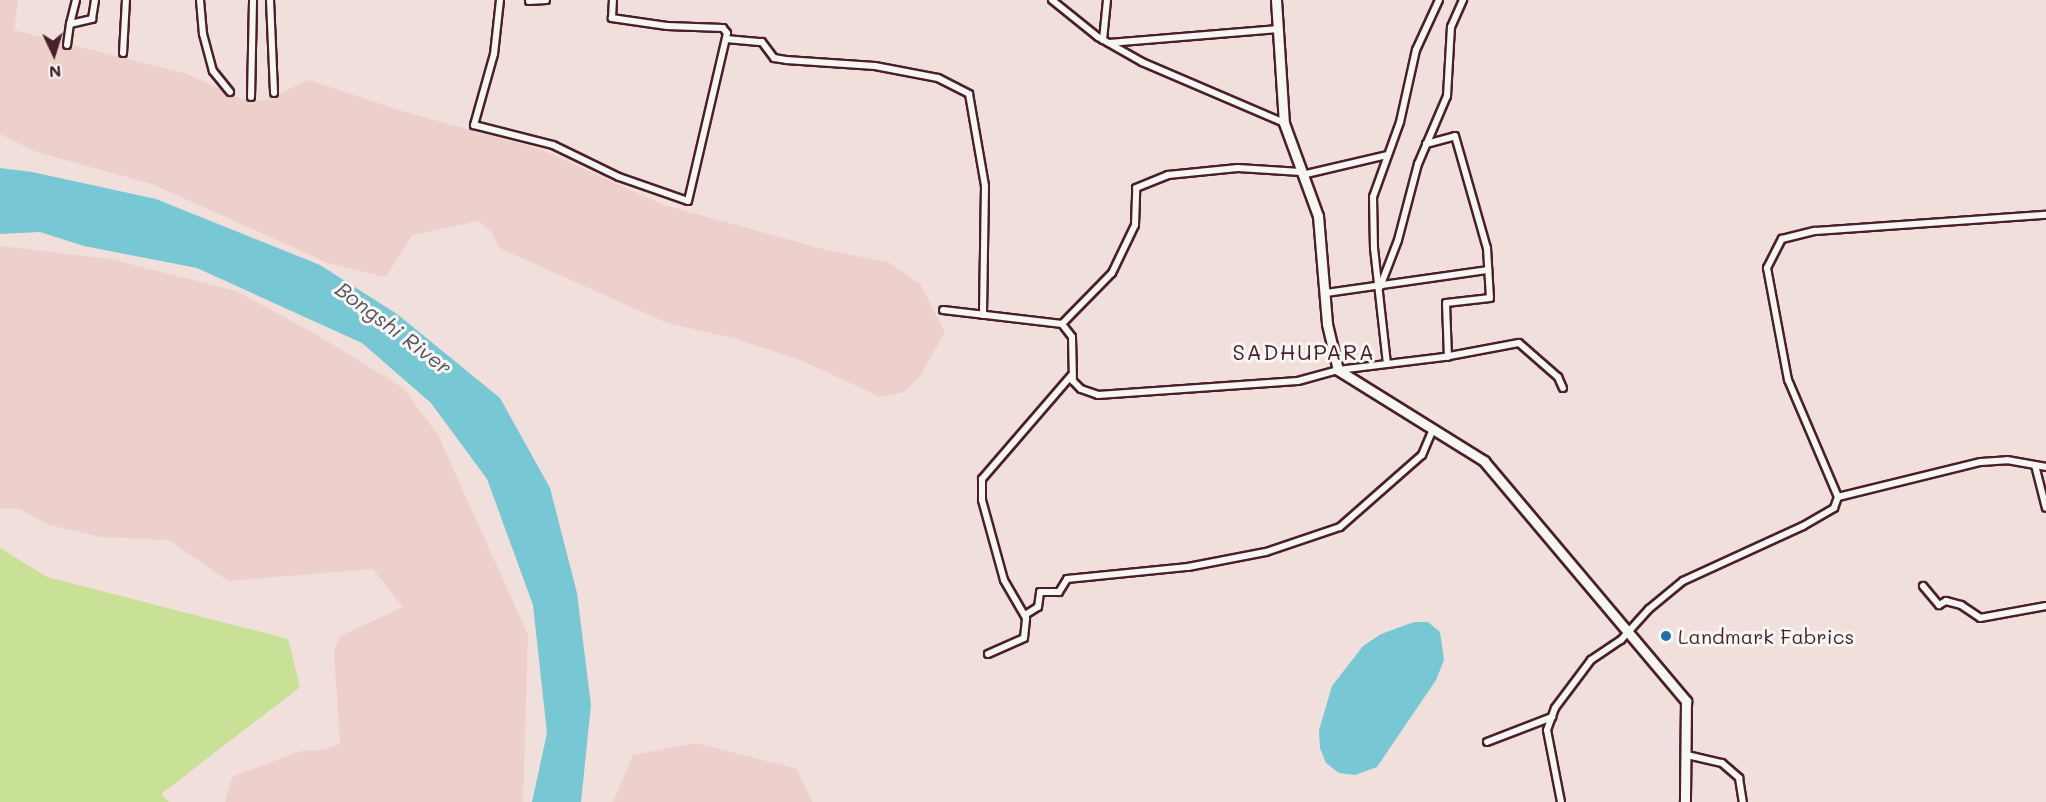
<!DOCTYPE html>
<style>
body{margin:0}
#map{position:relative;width:2046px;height:802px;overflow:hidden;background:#f1dfdb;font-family:Mali,sans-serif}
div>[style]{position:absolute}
.built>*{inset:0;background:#edcfcb}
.green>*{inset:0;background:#c8e197}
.water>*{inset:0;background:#78c7d4}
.roads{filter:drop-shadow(2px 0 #4a1f2b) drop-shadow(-2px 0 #4a1f2b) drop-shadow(0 2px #4a1f2b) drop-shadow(0 -2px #4a1f2b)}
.street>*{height:6px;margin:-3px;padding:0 3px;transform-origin:3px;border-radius:3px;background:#f6f6f2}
.secondary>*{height:9px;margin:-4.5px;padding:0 4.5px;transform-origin:4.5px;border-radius:4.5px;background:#f6f6f2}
.dots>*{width:16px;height:16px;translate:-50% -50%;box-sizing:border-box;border:3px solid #f6f6f2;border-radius:50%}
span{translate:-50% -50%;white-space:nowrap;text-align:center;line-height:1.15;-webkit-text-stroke:6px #f6f6f2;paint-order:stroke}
.poi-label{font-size:20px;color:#4a1f2b}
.left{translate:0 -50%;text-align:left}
.water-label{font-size:21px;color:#58515e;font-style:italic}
.quarter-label{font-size:22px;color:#4a1f2b;letter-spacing:1.5px}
.north{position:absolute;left:24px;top:24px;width:60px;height:60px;-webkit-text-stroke:4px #f6f6f2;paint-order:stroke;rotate:176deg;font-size:16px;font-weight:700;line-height:24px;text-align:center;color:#4a1f2b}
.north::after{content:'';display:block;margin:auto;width:21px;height:27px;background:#4a1f2b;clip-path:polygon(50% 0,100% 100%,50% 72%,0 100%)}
</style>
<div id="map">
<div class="built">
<div style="clip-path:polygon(0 0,18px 0,14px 30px,187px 74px,242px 99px,263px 101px,309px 80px,402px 111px,540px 149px,664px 205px,830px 251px,888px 262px,920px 284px,945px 332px,920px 376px,904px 392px,880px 397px,803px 361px,736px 339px,667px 323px,499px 248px,492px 232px,479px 221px,412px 235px,386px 277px,328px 263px,152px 184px,36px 152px,0 134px)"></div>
<div style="clip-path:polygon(0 246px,110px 259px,236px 291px,314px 333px,403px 388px,438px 435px,528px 635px,523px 802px,225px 802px,232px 777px,301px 751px,323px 750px,340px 744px,334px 652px,340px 636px,403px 607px,373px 569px,228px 581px,169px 540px,101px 537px,49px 525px,20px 509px,0 508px)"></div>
<div style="clip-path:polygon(696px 743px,797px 769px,812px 802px,613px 802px,633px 755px)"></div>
</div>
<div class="green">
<div style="clip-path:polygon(0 548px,47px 577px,288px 639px,300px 687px,161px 794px,169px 802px,0 802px)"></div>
</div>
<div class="water">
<div style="clip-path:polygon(0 168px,32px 172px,156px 199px,320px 265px,397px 314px,500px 398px,550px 488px,577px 593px,591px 705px,581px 802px,532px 802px,547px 733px,533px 605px,487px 479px,431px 403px,362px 343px,197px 268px,84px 246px,40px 232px,0 234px)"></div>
<div style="clip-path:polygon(1414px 622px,1428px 622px,1440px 632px,1444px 660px,1436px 680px,1377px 767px,1355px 775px,1339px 773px,1326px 763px,1320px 748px,1319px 730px,1332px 686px,1363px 646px,1381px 634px)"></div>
</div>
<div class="roads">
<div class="street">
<div style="left:200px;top:0;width:34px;rotate:85deg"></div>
<div style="left:203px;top:34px;width:38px;rotate:75deg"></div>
<div style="left:213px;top:71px;width:27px;rotate:51deg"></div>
<div style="left:270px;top:0;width:93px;rotate:87.5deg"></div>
<div style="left:500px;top:0;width:54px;rotate:96.3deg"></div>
<div style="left:494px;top:54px;width:74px;rotate:105.7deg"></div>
<div style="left:474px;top:125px;width:81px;rotate:14.2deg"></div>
<div style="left:553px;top:145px;width:73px;rotate:25.9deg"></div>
<div style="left:619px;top:177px;width:73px;rotate:19.2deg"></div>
<div style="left:688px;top:201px;width:172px;rotate:-76.9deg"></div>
<div style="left:727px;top:33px;width:6px;rotate:-129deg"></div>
<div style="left:723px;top:28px;width:56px;rotate:-178deg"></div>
<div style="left:667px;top:26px;width:56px;rotate:-171.7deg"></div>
<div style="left:612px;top:18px;width:18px;rotate:-87deg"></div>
<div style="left:1052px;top:0;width:59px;rotate:38.8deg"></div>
<div style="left:1098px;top:37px;width:51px;rotate:29.6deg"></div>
<div style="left:1142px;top:62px;width:155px;rotate:23.2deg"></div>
<div style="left:529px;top:1px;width:17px;rotate:-3deg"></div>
<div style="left:70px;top:24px;width:25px;rotate:-76deg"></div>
<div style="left:726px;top:39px;width:36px;rotate:5deg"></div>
<div style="left:762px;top:42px;width:20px;rotate:53deg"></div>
<div style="left:774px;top:58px;width:12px;rotate:9deg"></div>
<div style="left:786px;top:60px;width:89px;rotate:3.9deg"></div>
<div style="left:875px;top:66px;width:64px;rotate:10.8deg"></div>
<div style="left:938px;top:78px;width:35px;rotate:27deg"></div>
<div style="left:969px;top:94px;width:93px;rotate:80.1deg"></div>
<div style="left:985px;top:186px;width:129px;rotate:90.9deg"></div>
<div style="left:1103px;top:40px;width:40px;rotate:-84.3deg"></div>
<div style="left:1109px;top:43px;width:170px;rotate:-4.7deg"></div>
<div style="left:67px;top:45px;width:21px;rotate:-82deg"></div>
<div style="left:70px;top:24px;width:23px;rotate:-13deg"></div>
<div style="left:92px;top:19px;width:19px;rotate:-81deg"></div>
<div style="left:123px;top:53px;width:53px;rotate:-86.8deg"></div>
<div style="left:251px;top:97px;width:97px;rotate:-88.8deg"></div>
<div style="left:1426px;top:144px;width:30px;rotate:-15deg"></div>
<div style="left:1455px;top:136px;width:116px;rotate:74.1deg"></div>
<div style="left:1487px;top:248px;width:50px;rotate:86.6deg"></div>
<div style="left:1490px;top:298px;width:44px;rotate:173.5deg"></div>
<div style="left:1446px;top:303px;width:54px;rotate:87.9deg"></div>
<div style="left:1302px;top:175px;width:87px;rotate:-13.2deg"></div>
<div style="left:1380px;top:287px;width:50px;rotate:-69deg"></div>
<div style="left:1398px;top:240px;width:79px;rotate:-75.3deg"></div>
<div style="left:1418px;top:164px;width:74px;rotate:-66.9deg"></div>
<div style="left:1447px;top:96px;width:69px;rotate:-86.7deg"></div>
<div style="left:1451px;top:27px;width:30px;rotate:-66deg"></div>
<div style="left:1326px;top:293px;width:164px;rotate:-8.1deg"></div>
<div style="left:943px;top:310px;width:120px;rotate:6.7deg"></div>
<div style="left:1062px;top:324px;width:16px;rotate:52deg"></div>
<div style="left:1072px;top:337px;width:44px;rotate:88.7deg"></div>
<div style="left:1073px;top:381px;width:11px;rotate:45deg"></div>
<div style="left:1081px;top:389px;width:18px;rotate:19deg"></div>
<div style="left:1098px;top:395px;width:200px;rotate:-4deg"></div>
<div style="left:1298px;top:381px;width:41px;rotate:-15.4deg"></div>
<div style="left:1338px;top:370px;width:107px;rotate:-7deg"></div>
<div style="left:1444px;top:357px;width:76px;rotate:-10.6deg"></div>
<div style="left:1519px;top:343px;width:52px;rotate:41.1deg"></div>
<div style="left:1558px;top:377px;width:12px;rotate:66deg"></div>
<div style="left:1062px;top:324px;width:71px;rotate:-45.6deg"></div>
<div style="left:1112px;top:273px;width:53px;rotate:-64.4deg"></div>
<div style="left:1135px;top:225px;width:37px;rotate:-88deg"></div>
<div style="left:1136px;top:188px;width:35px;rotate:-22deg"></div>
<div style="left:1168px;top:175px;width:70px;rotate:-5.7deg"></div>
<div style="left:1238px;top:168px;width:63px;rotate:3.6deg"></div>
<div style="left:1387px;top:364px;width:116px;rotate:-96.4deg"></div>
<div style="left:1374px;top:249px;width:52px;rotate:-91.1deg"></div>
<div style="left:1373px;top:197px;width:80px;rotate:-70.2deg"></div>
<div style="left:1400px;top:122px;width:74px;rotate:-77.5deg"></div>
<div style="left:1416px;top:50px;width:55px;rotate:-65.3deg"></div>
<div style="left:2035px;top:465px;width:44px;rotate:75.7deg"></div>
<div style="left:1838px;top:497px;width:147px;rotate:-13.8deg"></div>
<div style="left:1981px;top:462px;width:26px;rotate:-4deg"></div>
<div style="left:2007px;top:460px;width:40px;rotate:10deg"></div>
<div style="left:1923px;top:586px;width:25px;rotate:50deg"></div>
<div style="left:1939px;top:605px;width:8px;rotate:-30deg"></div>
<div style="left:1946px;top:601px;width:16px;rotate:15deg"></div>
<div style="left:1961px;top:605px;width:23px;rotate:34deg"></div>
<div style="left:1980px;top:618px;width:67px;rotate:-10.3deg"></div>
<div style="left:1025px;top:615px;width:15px;rotate:-32deg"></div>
<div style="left:1038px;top:607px;width:15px;rotate:-82deg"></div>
<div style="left:1040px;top:592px;width:19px"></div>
<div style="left:1059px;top:592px;width:15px;rotate:-58deg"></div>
<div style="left:1067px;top:579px;width:122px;rotate:-5.7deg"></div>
<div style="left:1188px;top:567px;width:79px;rotate:-10.9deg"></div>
<div style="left:1266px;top:552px;width:78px;rotate:-18.7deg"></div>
<div style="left:1340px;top:527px;width:109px;rotate:-41.3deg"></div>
<div style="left:1422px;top:455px;width:26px;rotate:-67deg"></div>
<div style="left:988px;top:654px;width:39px;rotate:-24deg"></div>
<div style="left:1024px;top:638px;width:20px;rotate:-84deg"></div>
<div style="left:1026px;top:618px;width:44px;rotate:-120.1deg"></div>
<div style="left:1004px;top:580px;width:83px;rotate:-105.4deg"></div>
<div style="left:982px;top:500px;width:21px;rotate:-90deg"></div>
<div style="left:982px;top:479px;width:136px;rotate:-49.2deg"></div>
<div style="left:1487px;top:742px;width:70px;rotate:-21deg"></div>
<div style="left:1687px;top:755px;width:36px;rotate:13deg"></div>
<div style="left:1722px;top:763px;width:23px;rotate:41deg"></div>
<div style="left:1739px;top:778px;width:24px;rotate:81deg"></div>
<div style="left:1561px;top:802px;width:73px;rotate:-101deg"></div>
<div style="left:1547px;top:730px;width:23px;rotate:-70deg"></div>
<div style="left:1555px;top:708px;width:60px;rotate:-53.1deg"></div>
<div style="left:1591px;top:660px;width:36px;rotate:-34deg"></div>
<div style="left:1621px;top:640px;width:42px;rotate:-47.9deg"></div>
<div style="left:1649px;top:609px;width:44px;rotate:-39.5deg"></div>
<div style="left:1683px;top:581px;width:132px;rotate:-24.6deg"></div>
<div style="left:1803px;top:526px;width:36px;rotate:-30deg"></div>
<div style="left:1834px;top:508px;width:12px;rotate:-70deg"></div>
<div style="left:1838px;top:497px;width:127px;rotate:-113.1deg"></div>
<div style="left:1788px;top:380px;width:114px;rotate:-100.6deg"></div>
<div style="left:1767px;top:268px;width:33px;rotate:-63deg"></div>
<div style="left:1782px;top:239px;width:34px;rotate:-14deg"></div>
<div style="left:1815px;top:231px;width:232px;rotate:-4deg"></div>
</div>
<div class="secondary">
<div style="left:1276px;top:0;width:123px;rotate:86.3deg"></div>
<div style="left:1284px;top:123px;width:99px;rotate:69.9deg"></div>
<div style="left:1318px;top:216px;width:108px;rotate:85.2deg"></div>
<div style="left:1327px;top:324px;width:47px;rotate:76.6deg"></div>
<div style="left:1338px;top:370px;width:172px;rotate:31.9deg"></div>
<div style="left:1484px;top:461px;width:314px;rotate:49.9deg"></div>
<div style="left:1686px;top:701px;width:101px;rotate:90.6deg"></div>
</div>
</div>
<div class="dots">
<div style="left:1666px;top:636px;background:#1f6fb2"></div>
</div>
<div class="poi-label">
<span class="left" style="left:1678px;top:636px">Landmark Fabrics</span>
</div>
<div class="water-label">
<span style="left:394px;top:328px;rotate:37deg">Bongshi River</span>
</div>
<div class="quarter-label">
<span style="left:1304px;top:352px">SADHUPARA</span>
</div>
<div class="north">N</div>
</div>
